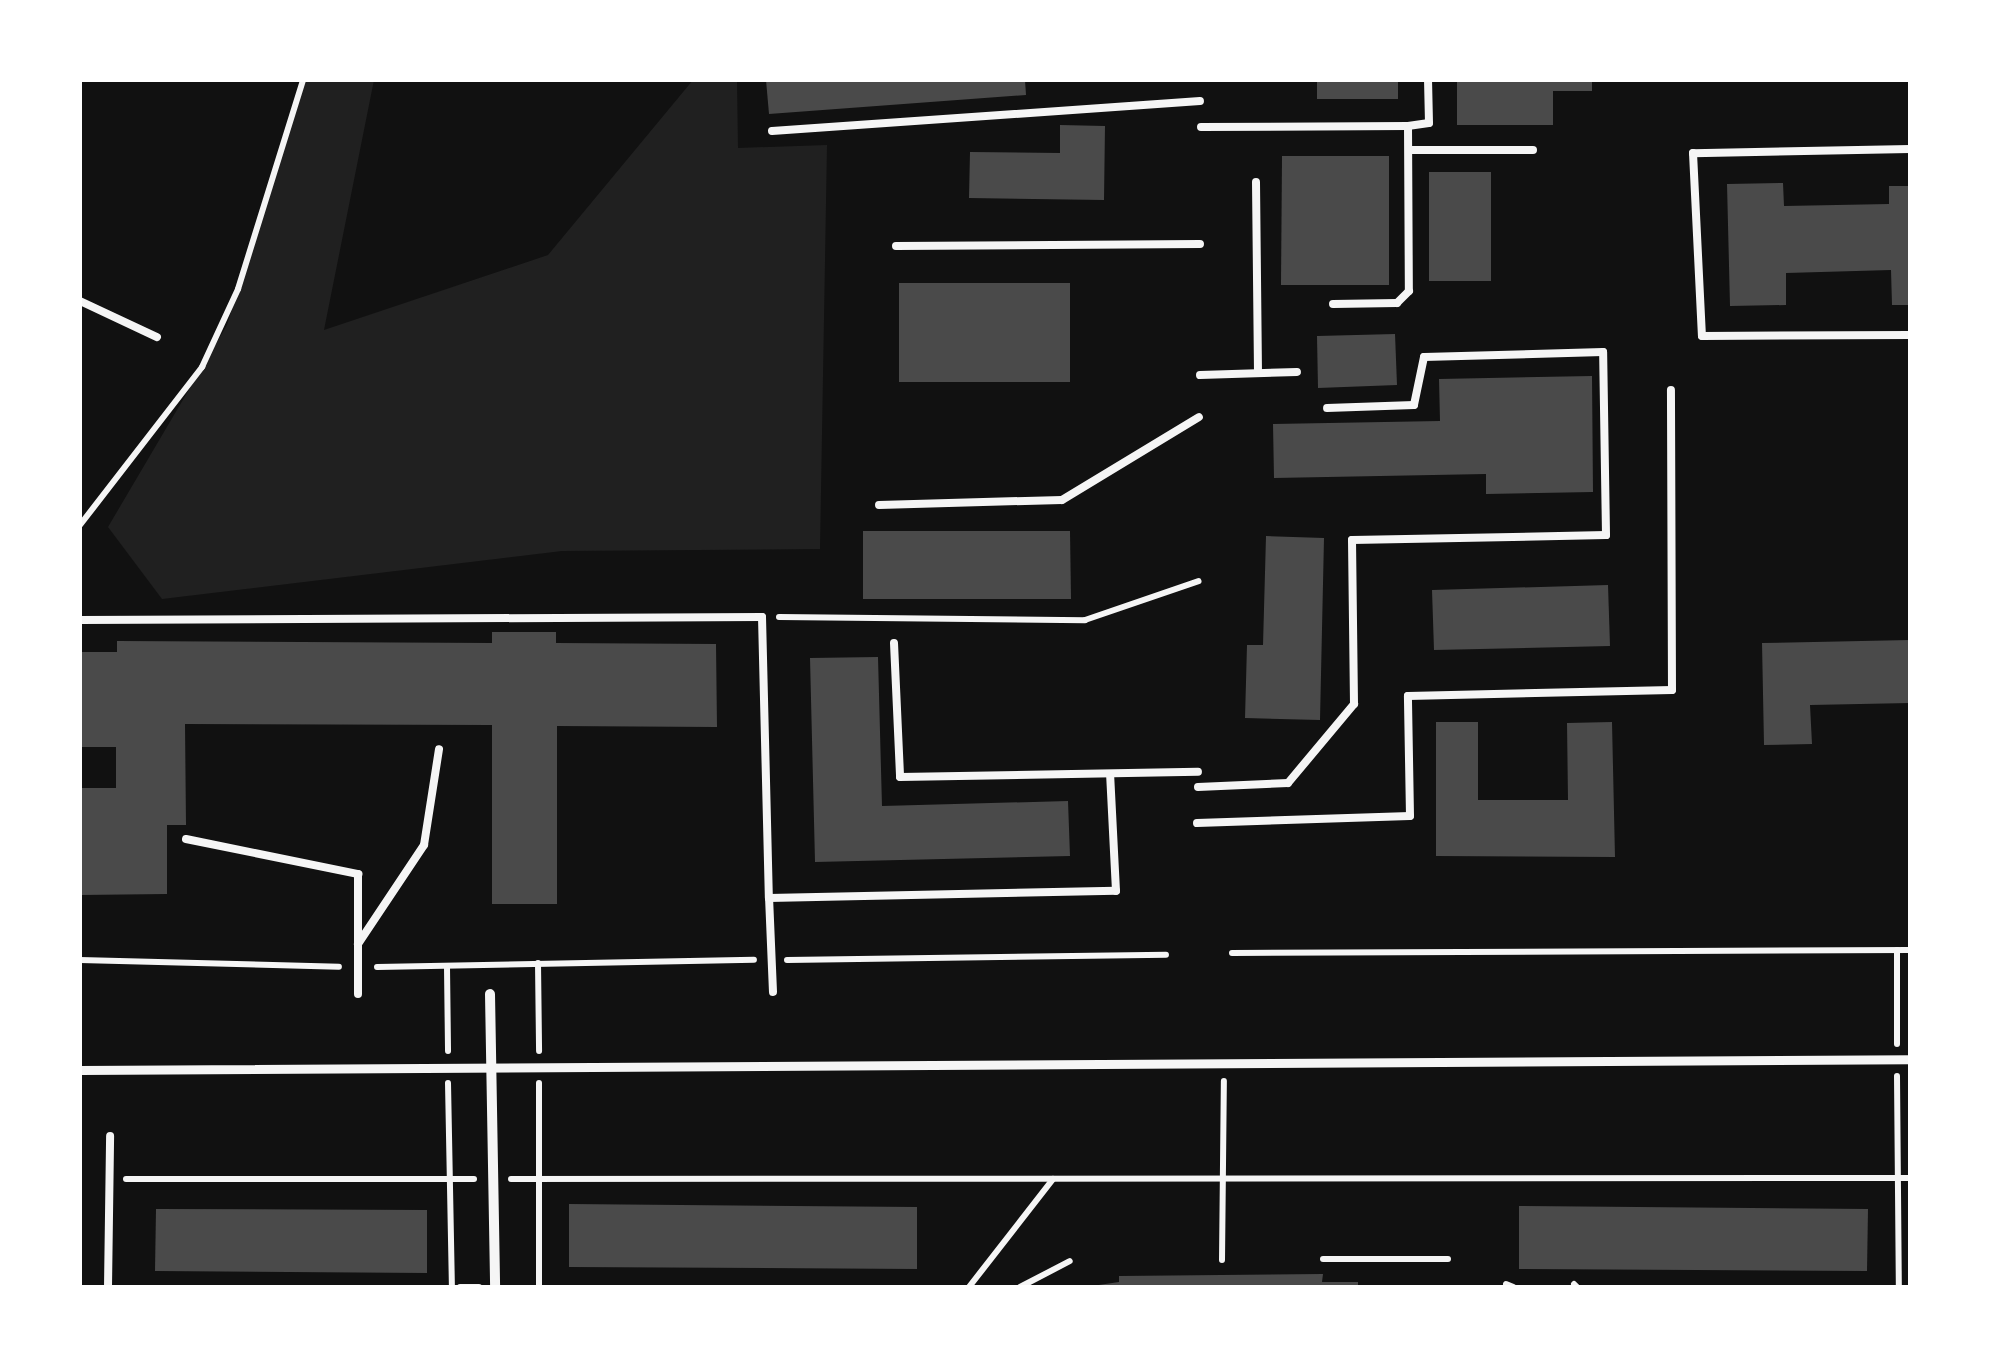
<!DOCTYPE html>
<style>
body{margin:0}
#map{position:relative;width:1990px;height:1367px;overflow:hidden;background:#111;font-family:Rubik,sans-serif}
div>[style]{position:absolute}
.green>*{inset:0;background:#202020}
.building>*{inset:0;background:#4a4a4a}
.path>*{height:6px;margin:-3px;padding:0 3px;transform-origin:3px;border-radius:3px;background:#f5f5f5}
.service>*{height:8px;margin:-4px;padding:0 4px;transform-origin:4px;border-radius:4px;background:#f5f5f5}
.pedestrian>*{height:9px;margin:-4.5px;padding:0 4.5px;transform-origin:4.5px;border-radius:4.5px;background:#f5f5f5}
.minor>*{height:10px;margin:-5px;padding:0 5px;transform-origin:5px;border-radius:5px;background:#f5f5f5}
span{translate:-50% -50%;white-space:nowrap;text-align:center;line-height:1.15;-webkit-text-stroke:10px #fff;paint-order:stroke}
.frame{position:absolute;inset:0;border:82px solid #fff;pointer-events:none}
</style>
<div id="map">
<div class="green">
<div style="clip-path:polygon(304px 80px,374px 80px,324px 330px,548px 255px,693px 80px,737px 80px,738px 148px,827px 145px,820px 549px,562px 551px,162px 599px,108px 527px,227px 325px)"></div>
</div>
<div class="building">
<div style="clip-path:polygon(766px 80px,1025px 80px,1026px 95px,769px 114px)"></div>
<div style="clip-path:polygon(1317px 80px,1398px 80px,1398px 99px,1317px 99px)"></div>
<div style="clip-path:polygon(1457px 80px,1592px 80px,1592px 91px,1553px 91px,1553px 125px,1457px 125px)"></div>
<div style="clip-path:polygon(1060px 125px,1105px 126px,1104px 200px,969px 198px,970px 152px,1060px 153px)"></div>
<div style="clip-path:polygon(1282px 156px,1389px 156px,1389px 285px,1281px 285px)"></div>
<div style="clip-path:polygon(1429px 172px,1491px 172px,1491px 281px,1429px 281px)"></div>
<div style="clip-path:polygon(1783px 183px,1784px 206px,1889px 204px,1889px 186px,1910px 186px,1910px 305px,1892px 305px,1891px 270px,1786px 273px,1786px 305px,1730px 306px,1727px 184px)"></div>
<div style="clip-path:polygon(899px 283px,1070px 283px,1070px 382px,899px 382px)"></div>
<div style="clip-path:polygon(1395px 334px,1397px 385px,1318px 388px,1317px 336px)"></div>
<div style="clip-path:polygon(1592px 376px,1593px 492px,1486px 494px,1486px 474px,1274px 478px,1273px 424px,1440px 421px,1439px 379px)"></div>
<div style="clip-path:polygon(863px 531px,1070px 531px,1071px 599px,863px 599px)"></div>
<div style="clip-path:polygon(1266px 536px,1324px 538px,1320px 720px,1245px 718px,1247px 645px,1263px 645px)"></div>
<div style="clip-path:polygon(1608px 585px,1610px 646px,1434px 650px,1432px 590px)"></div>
<div style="clip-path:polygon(492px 632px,556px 632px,556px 643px,716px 644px,717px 727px,557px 726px,557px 904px,492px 904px,492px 725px,185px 724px,186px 825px,167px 825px,167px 894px,80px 895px,80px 788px,116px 788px,116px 747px,80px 747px,80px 652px,117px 652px,117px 641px,492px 643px)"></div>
<div style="clip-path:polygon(1910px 640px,1910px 703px,1810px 705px,1812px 744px,1764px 745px,1762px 643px)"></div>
<div style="clip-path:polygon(878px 657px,882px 806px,1068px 801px,1070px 856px,815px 862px,810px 658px)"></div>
<div style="clip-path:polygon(1436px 722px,1478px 722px,1478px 800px,1568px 800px,1567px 723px,1612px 722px,1615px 857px,1436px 856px)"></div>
<div style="clip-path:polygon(569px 1204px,917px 1207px,917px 1269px,569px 1267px)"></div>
<div style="clip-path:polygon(1519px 1206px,1868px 1209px,1867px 1271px,1519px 1269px)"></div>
<div style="clip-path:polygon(156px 1209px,427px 1210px,427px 1273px,155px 1271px)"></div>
<div style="clip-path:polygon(1323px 1274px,1322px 1282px,1358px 1282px,1358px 1287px,1085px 1287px,1119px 1282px,1119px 1276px)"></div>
</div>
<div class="path">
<div style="left:80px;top:525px;width:200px;rotate:-52.3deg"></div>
<div style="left:202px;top:367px;width:86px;rotate:-65.2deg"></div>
<div style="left:238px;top:289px;width:219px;rotate:-72.7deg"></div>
<div style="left:779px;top:617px;width:306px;rotate:0.6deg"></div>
<div style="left:1085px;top:620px;width:120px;rotate:-18.9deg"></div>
<div style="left:1232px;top:953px;width:678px;rotate:-0.25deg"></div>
<div style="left:80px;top:960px;width:259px;rotate:1.5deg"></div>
<div style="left:787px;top:960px;width:379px;rotate:-0.8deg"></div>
<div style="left:538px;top:963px;width:88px;rotate:89.3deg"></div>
<div style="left:377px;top:967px;width:377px;rotate:-1.1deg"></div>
<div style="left:447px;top:967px;width:84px;rotate:89.3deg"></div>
<div style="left:1897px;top:1044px;width:94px;rotate:-90deg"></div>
<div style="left:1897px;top:1076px;width:211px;rotate:89.5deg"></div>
<div style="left:448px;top:1083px;width:204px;rotate:88.9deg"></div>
<div style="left:126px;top:1179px;width:348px"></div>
<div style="left:511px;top:1179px;width:1399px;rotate:-0.04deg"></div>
<div style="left:1323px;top:1259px;width:125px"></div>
<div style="left:1222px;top:1260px;width:179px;rotate:-89.4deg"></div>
<div style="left:1506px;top:1284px;width:8px;rotate:23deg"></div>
<div style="left:1574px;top:1284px;width:4px;rotate:45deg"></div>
<div style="left:460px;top:1287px;width:19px"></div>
<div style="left:539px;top:1287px;width:204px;rotate:-90deg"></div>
<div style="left:969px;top:1287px;width:137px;rotate:-52.1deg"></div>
<div style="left:1020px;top:1287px;width:56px;rotate:-27.5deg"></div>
</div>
<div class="service">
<div style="left:1408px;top:126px;width:21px;rotate:-8deg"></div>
<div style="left:1429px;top:123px;width:43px;rotate:-91.3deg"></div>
<div style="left:1201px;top:127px;width:207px;rotate:-0.3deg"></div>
<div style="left:1408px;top:126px;width:165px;rotate:89.7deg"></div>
<div style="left:1409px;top:291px;width:17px;rotate:135deg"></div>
<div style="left:1397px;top:303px;width:64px;rotate:179.1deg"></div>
<div style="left:772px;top:131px;width:429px;rotate:-4deg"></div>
<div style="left:1910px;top:149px;width:217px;rotate:178.9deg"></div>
<div style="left:1693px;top:153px;width:183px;rotate:87.2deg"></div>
<div style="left:1702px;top:336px;width:208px;rotate:-0.3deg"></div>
<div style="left:1409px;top:150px;width:124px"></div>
<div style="left:1256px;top:182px;width:191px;rotate:89.4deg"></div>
<div style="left:896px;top:246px;width:304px;rotate:-0.4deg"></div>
<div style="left:80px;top:301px;width:85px;rotate:25.1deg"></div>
<div style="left:1200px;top:375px;width:97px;rotate:-1.8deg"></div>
<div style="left:879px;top:505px;width:183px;rotate:-1.6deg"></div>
<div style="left:1062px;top:500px;width:160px;rotate:-31.2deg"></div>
<div style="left:80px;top:620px;width:682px;rotate:-0.25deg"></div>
<div style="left:762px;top:617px;width:281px;rotate:88.6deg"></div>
<div style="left:894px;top:643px;width:134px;rotate:87.4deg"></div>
<div style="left:900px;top:777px;width:298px;rotate:-1deg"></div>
<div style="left:1198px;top:787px;width:90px;rotate:-2.5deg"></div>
<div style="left:1288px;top:783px;width:103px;rotate:-50.1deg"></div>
<div style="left:1354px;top:704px;width:164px;rotate:-90.7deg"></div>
<div style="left:1352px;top:540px;width:254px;rotate:-1.1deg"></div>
<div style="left:1606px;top:535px;width:183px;rotate:-90.9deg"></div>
<div style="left:1603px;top:352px;width:179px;rotate:178.4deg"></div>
<div style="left:1424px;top:357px;width:49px;rotate:101.8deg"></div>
<div style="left:1414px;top:405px;width:87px;rotate:178deg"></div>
<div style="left:1197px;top:823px;width:213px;rotate:-1.9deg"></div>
<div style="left:1410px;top:816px;width:120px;rotate:-91deg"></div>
<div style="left:1408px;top:696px;width:264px;rotate:-1.3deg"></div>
<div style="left:1672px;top:690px;width:300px;rotate:-90.2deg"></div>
<div style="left:186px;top:839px;width:176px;rotate:11.5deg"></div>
<div style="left:358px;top:874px;width:70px;rotate:90deg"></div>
<div style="left:773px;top:992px;width:94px;rotate:-92.4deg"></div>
<div style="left:769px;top:898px;width:347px;rotate:-1.2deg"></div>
<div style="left:1116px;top:891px;width:117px;rotate:-92.9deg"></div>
<div style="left:358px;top:994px;width:50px;rotate:-90deg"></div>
<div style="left:358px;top:944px;width:119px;rotate:-56.3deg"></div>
<div style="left:424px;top:845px;width:97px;rotate:-81.1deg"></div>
<div style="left:108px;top:1287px;width:151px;rotate:-89.2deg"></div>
</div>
<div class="pedestrian">
<div style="left:80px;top:1070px;width:1830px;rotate:-0.34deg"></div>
</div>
<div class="minor">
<div style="left:490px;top:994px;width:293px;rotate:89deg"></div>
</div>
<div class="frame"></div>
</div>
